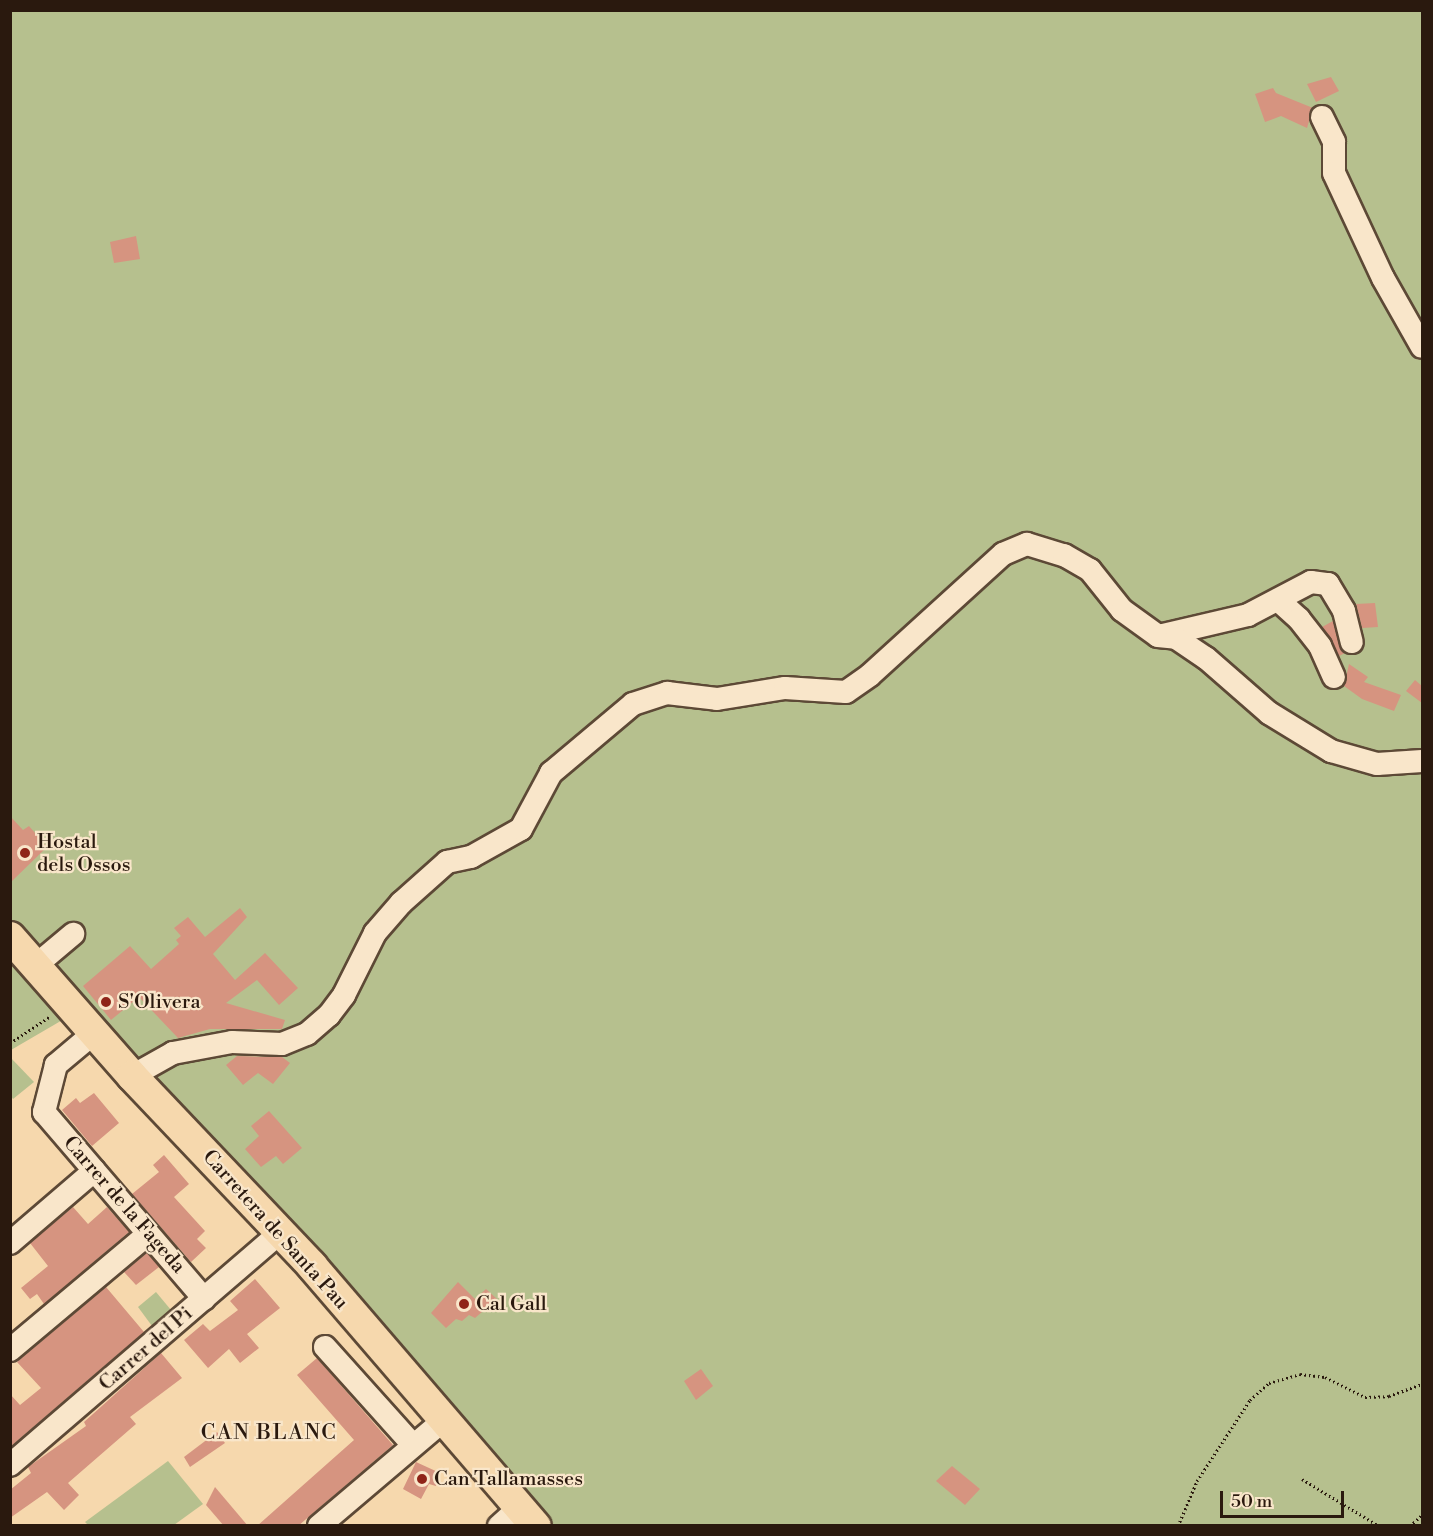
<!DOCTYPE html>
<style>
body{margin:0}
#map{position:relative;width:1433px;height:1536px;overflow:hidden;background:#f6d8ad;font-family:"Libre Bodoni",serif}
div>[style]{position:absolute}
.green>*{inset:0;background:#b6c08e}
.building>*{inset:0;background:#d69480}
.path>*{height:3px;margin-top:-1.5px;transform-origin:0;background:repeating-linear-gradient(90deg,#2a190e 0 1.5px,transparent 0 4.5px)}
.roads{filter:drop-shadow(2px 0 #5d4936) drop-shadow(-2px 0 #5d4936) drop-shadow(0 2px #5d4936) drop-shadow(0 -2px #5d4936)}
.minor>*{height:22px;margin:-11px;padding:0 11px;transform-origin:11px;border-radius:11px;background:#f9e6ca}
.major>*{height:30px;margin:-15px;padding:0 15px;transform-origin:15px;border-radius:15px;background:#f6d8ad}
.dots>*{width:16px;height:16px;translate:-50% -50%;box-sizing:border-box;border:3px solid #f9e6ca;border-radius:50%}
span{translate:-50% -50%;white-space:nowrap;text-align:center;line-height:1.15;-webkit-text-stroke:4.5px #f9e6ca;paint-order:stroke}
.poi-label{font-size:20px;color:#2a190e}
.left{translate:0 -50%;text-align:left}
.street-label{font-size:20px;color:#2a190e}
.neighbourhood-label{font-size:21px;color:#2a190e;letter-spacing:1.5px}
.frame{position:absolute;inset:0;border:12px solid #2a190e;pointer-events:none}
.scale{position:absolute;left:1220px;top:1491px;width:124px;height:27px;box-sizing:border-box;border:3px solid #2a190e;border-top:0;padding-left:8px;font-size:18px;line-height:21px;white-space:nowrap;color:#2a190e;-webkit-text-stroke:4px #f9e6ca;paint-order:stroke}
</style>
<div id="map">
<div class="green">
<div style="clip-path:polygon(11px 11px,1422px 11px,1422px 1525px,536px 1525px,83px 1008px,11px 1050px)"></div>
<div style="clip-path:polygon(10px 1057px,34px 1082px,13px 1099px,11px 1096px)"></div>
<div style="clip-path:polygon(156px 1292px,171px 1310px,152px 1326px,138px 1307px)"></div>
<div style="clip-path:polygon(168px 1461px,203px 1504px,174px 1525px,88px 1525px,85px 1522px)"></div>
</div>
<div class="building">
<div style="clip-path:polygon(1331px 77px,1339px 91px,1316px 102px,1307px 84px)"></div>
<div style="clip-path:polygon(1273px 88px,1276px 93px,1313px 108px,1307px 128px,1281px 116px,1265px 122px,1255px 94px)"></div>
<div style="clip-path:polygon(136px 236px,140px 259px,114px 263px,110px 242px)"></div>
<div style="clip-path:polygon(1375px 603px,1378px 627px,1362px 628px,1356px 604px)"></div>
<div style="clip-path:polygon(1333px 621px,1339px 645px,1345px 653px,1339px 656px,1322px 627px)"></div>
<div style="clip-path:polygon(1349px 664px,1368px 677px,1364px 682px,1401px 695px,1394px 711px,1362px 699px,1344px 686px)"></div>
<div style="clip-path:polygon(1415px 680px,1422px 686px,1422px 703px,1406px 691px)"></div>
<div style="clip-path:polygon(10px 816px,23px 830px,29px 826px,47px 847px,10px 883px)"></div>
<div style="clip-path:polygon(240px 908px,247px 917px,213px 954px,235px 980px,265px 953px,298px 988px,279px 1005px,257px 980px,226px 1003px,285px 1020px,282px 1029px,210px 1029px,178px 1038px,139px 997px,111px 1020px,83px 986px,130px 946px,151px 969px,179px 944px,176px 940px,181px 936px,174px 928px,188px 917px,205px 937px)"></div>
<div style="clip-path:polygon(237px 1056px,282px 1057px,290px 1063px,273px 1084px,258px 1073px,243px 1085px,226px 1065px)"></div>
<div style="clip-path:polygon(94px 1093px,119px 1123px,92px 1146px,62px 1110px,76px 1098px,80px 1103px)"></div>
<div style="clip-path:polygon(269px 1111px,302px 1148px,283px 1164px,276px 1156px,261px 1167px,245px 1149px,259px 1136px,251px 1126px)"></div>
<div style="clip-path:polygon(164px 1155px,189px 1184px,174px 1197px,205px 1231px,197px 1239px,206px 1248px,191px 1262px,132px 1194px,159px 1172px,153px 1165px)"></div>
<div style="clip-path:polygon(73px 1207px,88px 1224px,107px 1207px,129px 1232px,44px 1304px,37px 1294px,30px 1299px,21px 1288px,48px 1266px,30px 1243px)"></div>
<div style="clip-path:polygon(147px 1253px,159px 1267px,136px 1285px,124px 1272px)"></div>
<div style="clip-path:polygon(255px 1279px,280px 1308px,247px 1334px,259px 1348px,240px 1363px,229px 1349px,208px 1368px,184px 1340px,203px 1324px,210px 1331px,238px 1310px,230px 1301px)"></div>
<div style="clip-path:polygon(458px 1282px,475px 1299px,486px 1289px,497px 1299px,475px 1318px,469px 1315px,462px 1321px,456px 1319px,446px 1328px,431px 1313px)"></div>
<div style="clip-path:polygon(106px 1287px,144px 1332px,10px 1447px,10px 1394px,20px 1405px,41px 1388px,17px 1362px)"></div>
<div style="clip-path:polygon(161px 1353px,182px 1378px,130px 1417px,136px 1424px,68px 1483px,79px 1495px,64px 1510px,47px 1492px,10px 1518px,10px 1490px,31px 1473px,28px 1467px,86px 1426px,84px 1422px)"></div>
<div style="clip-path:polygon(317px 1358px,393px 1445px,298px 1526px,257px 1526px,354px 1440px,297px 1375px)"></div>
<div style="clip-path:polygon(701px 1369px,713px 1386px,696px 1400px,684px 1381px)"></div>
<div style="clip-path:polygon(217px 1432px,225px 1443px,190px 1467px,184px 1457px)"></div>
<div style="clip-path:polygon(416px 1462px,440px 1473px,436px 1486px,429px 1484px,421px 1499px,403px 1489px)"></div>
<div style="clip-path:polygon(952px 1466px,980px 1489px,965px 1505px,936px 1481px)"></div>
<div style="clip-path:polygon(215px 1487px,248px 1526px,224px 1526px,206px 1505px)"></div>
</div>
<div class="path">
<div style="left:10px;top:1043px;width:47px;rotate:-33.7deg"></div>
<div style="left:1302px;top:1479px;width:90px;rotate:31.4deg"></div>
<div style="left:1178px;top:1526px;width:49px;rotate:-67.1deg"></div>
<div style="left:1197px;top:1481px;width:97px;rotate:-56.8deg"></div>
<div style="left:1250px;top:1400px;width:25px;rotate:-42deg"></div>
<div style="left:1269px;top:1383px;width:32px;rotate:-16deg"></div>
<div style="left:1300px;top:1374px;width:25px;rotate:7deg"></div>
<div style="left:1325px;top:1377px;width:45px;rotate:26.6deg"></div>
<div style="left:1365px;top:1397px;width:24px;rotate:-2deg"></div>
<div style="left:1389px;top:1396px;width:35px;rotate:-20deg"></div>
<div style="left:1410px;top:1526px;width:16px;rotate:-43deg"></div>
</div>
<div class="roads">
<div class="minor">
<div style="left:1322px;top:117px;width:28px;rotate:64deg"></div>
<div style="left:1334px;top:142px;width:31px;rotate:90deg"></div>
<div style="left:1334px;top:173px;width:116px;rotate:65deg"></div>
<div style="left:1383px;top:278px;width:79px;rotate:60.5deg"></div>
<div style="left:1278px;top:600px;width:28px;rotate:42deg"></div>
<div style="left:1299px;top:619px;width:34px;rotate:52deg"></div>
<div style="left:1320px;top:646px;width:34px;rotate:66deg"></div>
<div style="left:1163px;top:635px;width:87px;rotate:-13.2deg"></div>
<div style="left:1248px;top:615px;width:71px;rotate:-27.6deg"></div>
<div style="left:1311px;top:582px;width:17px;rotate:7deg"></div>
<div style="left:1328px;top:584px;width:31px;rotate:59deg"></div>
<div style="left:1344px;top:611px;width:32px;rotate:76deg"></div>
<div style="left:35px;top:966px;width:50px;rotate:-40.1deg"></div>
<div style="left:94px;top:1033px;width:50px;rotate:139.9deg"></div>
<div style="left:56px;top:1065px;width:49px;rotate:104.3deg"></div>
<div style="left:44px;top:1112px;width:246px;rotate:49.4deg"></div>
<div style="left:132px;top:1076px;width:47px;rotate:-29.3deg"></div>
<div style="left:173px;top:1053px;width:60px;rotate:-10.6deg"></div>
<div style="left:232px;top:1042px;width:50px;rotate:2.3deg"></div>
<div style="left:282px;top:1044px;width:27px;rotate:-22deg"></div>
<div style="left:307px;top:1034px;width:29px;rotate:-41deg"></div>
<div style="left:329px;top:1015px;width:25px;rotate:-53deg"></div>
<div style="left:344px;top:995px;width:69px;rotate:-63.4deg"></div>
<div style="left:375px;top:933px;width:40px;rotate:-49deg"></div>
<div style="left:401px;top:903px;width:62px;rotate:-41.7deg"></div>
<div style="left:447px;top:862px;width:25px;rotate:-12deg"></div>
<div style="left:471px;top:857px;width:57px;rotate:-29.2deg"></div>
<div style="left:521px;top:829px;width:64px;rotate:-61.8deg"></div>
<div style="left:551px;top:773px;width:107px;rotate:-40.1deg"></div>
<div style="left:633px;top:704px;width:36px;rotate:-18deg"></div>
<div style="left:667px;top:693px;width:50px;rotate:6.8deg"></div>
<div style="left:717px;top:699px;width:69px;rotate:-9.2deg"></div>
<div style="left:785px;top:688px;width:61px;rotate:3.8deg"></div>
<div style="left:846px;top:692px;width:29px;rotate:-35deg"></div>
<div style="left:870px;top:675px;width:180px;rotate:-42.3deg"></div>
<div style="left:1003px;top:554px;width:26px;rotate:-23deg"></div>
<div style="left:1027px;top:544px;width:39px;rotate:17deg"></div>
<div style="left:1064px;top:555px;width:30px;rotate:30deg"></div>
<div style="left:1090px;top:570px;width:51px;rotate:51.3deg"></div>
<div style="left:1122px;top:610px;width:44px;rotate:35.8deg"></div>
<div style="left:1158px;top:636px;width:18px;rotate:6deg"></div>
<div style="left:1176px;top:638px;width:36px;rotate:34deg"></div>
<div style="left:1206px;top:658px;width:84px;rotate:41.1deg"></div>
<div style="left:1269px;top:713px;width:73px;rotate:31.5deg"></div>
<div style="left:1331px;top:751px;width:48px;rotate:15.8deg"></div>
<div style="left:1377px;top:764px;width:45px;rotate:-3.8deg"></div>
<div style="left:10px;top:1243px;width:111px;rotate:-40.6deg"></div>
<div style="left:325px;top:1347px;width:132px;rotate:48.1deg"></div>
<div style="left:10px;top:1350px;width:180px;rotate:-40deg"></div>
<div style="left:10px;top:1465px;width:357px;rotate:-40.7deg"></div>
<div style="left:319px;top:1526px;width:164px;rotate:-40.3deg"></div>
<div style="left:499px;top:1526px;width:28px;rotate:-42deg"></div>
</div>
<div class="major">
<div style="left:10px;top:937px;width:185px;rotate:48.7deg"></div>
<div style="left:132px;top:1076px;width:262px;rotate:46.5deg"></div>
<div style="left:312px;top:1266px;width:343px;rotate:49.3deg"></div>
</div>
</div>
<div class="dots">
<div style="left:25px;top:853px;background:#8f2418"></div>
<div style="left:106px;top:1002px;background:#8f2418"></div>
<div style="left:464px;top:1304px;background:#8f2418"></div>
<div style="left:422px;top:1479px;background:#8f2418"></div>
</div>
<div class="poi-label">
<span class="left" style="left:37px;top:854px">Hostal<br>dels Ossos</span>
<span class="left" style="left:118px;top:1002px">S'Olivera</span>
<span class="left" style="left:476px;top:1304px">Cal Gall</span>
<span class="left" style="left:434px;top:1479px">Can Tallamasses</span>
</div>
<div class="street-label">
<span style="left:124px;top:1205px;rotate:49deg">Carrer de la Fageda</span>
<span style="left:275px;top:1230px;rotate:48deg">Carretera de Santa Pau</span>
<span style="left:146px;top:1349px;rotate:-41deg">Carrer del Pi</span>
</div>
<div class="neighbourhood-label">
<span style="left:269px;top:1433px">CAN BLANC</span>
</div>
<div class="frame"></div>
<div class="scale">50 m</div>
</div>
